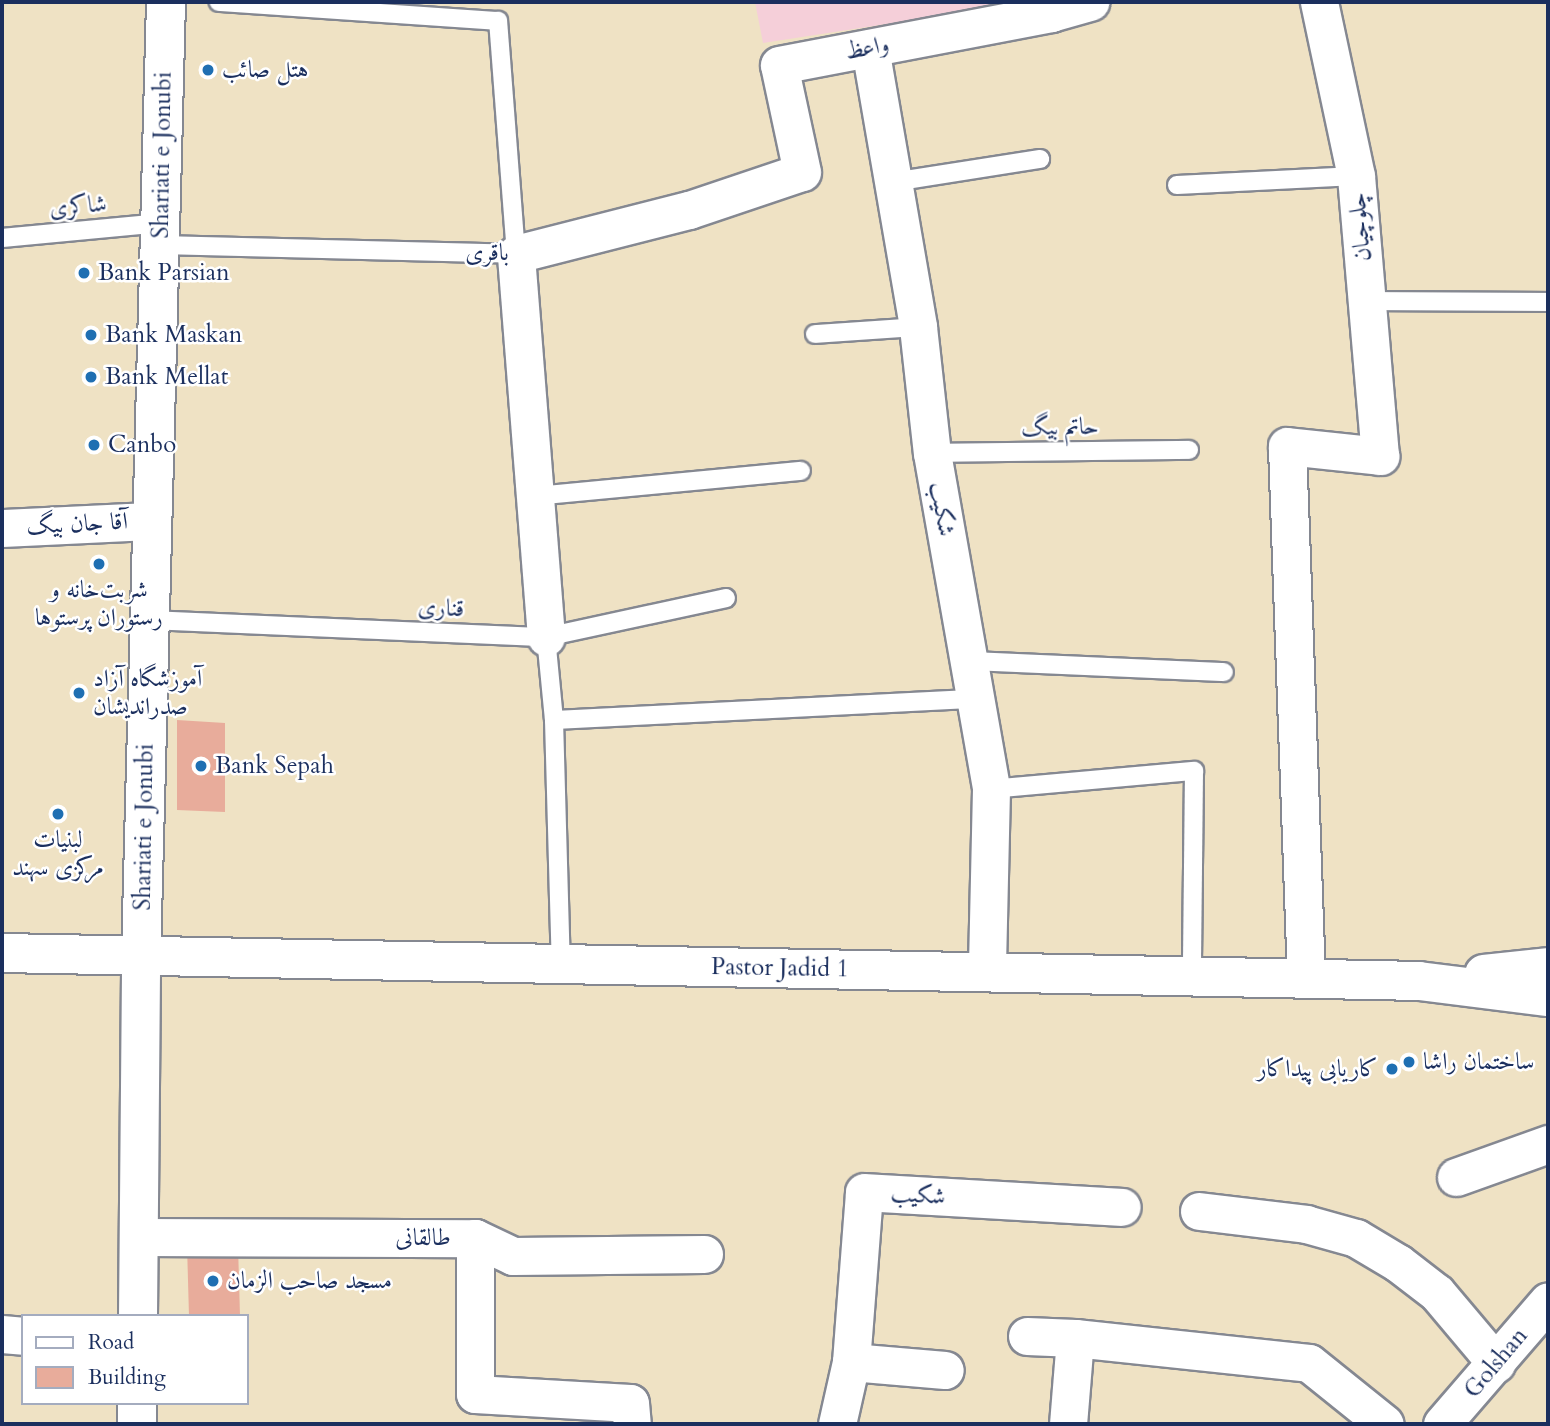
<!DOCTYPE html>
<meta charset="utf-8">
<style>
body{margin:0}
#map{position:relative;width:1550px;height:1426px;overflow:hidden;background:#efe2c4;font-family:Cardo,Amiri,serif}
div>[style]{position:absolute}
.built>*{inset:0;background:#f5cfd9}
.building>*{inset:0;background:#e8ac9b}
.roads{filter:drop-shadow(2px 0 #858891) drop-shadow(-2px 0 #858891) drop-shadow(0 2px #858891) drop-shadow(0 -2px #858891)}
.service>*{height:18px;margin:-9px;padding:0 9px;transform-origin:9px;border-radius:9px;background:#fff}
.minor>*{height:37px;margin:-18.5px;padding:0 18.5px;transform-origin:18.5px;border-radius:18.5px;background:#fff}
.primary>*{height:38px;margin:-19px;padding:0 19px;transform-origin:19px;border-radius:19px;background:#fff}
.dots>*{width:19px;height:19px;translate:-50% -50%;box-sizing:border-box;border:4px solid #fff;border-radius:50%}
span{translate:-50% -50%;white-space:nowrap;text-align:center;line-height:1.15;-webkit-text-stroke:5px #fff;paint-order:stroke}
.street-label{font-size:24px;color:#1b2f5e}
.poi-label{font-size:24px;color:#1b2f5e}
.left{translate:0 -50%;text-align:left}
.right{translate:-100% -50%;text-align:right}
.frame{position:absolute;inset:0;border:4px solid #1b2f5e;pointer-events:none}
.legend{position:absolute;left:21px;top:1314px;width:228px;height:91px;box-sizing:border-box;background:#fff;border:2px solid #a4acbf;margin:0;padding:9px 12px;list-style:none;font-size:21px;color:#1b2f5e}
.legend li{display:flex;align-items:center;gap:14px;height:35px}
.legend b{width:35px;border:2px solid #a4acbf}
</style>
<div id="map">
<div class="built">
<div style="clip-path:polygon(755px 2px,1030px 2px,763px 43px)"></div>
</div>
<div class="building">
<div style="clip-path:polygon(177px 720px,225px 723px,225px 812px,177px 810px)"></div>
<div style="clip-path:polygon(187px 1245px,238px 1245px,240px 1316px,189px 1316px)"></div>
</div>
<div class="roads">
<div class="service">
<div style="left:893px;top:182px;width:149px;rotate:-8.9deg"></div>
<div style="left:1177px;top:185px;width:179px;rotate:-2.9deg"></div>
<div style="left:2px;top:238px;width:159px;rotate:-5.4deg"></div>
<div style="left:159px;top:245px;width:357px;rotate:1.4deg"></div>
<div style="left:516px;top:254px;width:234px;rotate:-94.4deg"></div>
<div style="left:498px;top:21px;width:280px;rotate:-176.1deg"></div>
<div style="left:1367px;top:301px;width:181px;rotate:0.3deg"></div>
<div style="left:815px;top:334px;width:103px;rotate:-3.9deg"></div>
<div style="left:932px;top:453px;width:257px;rotate:-0.7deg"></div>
<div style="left:535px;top:496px;width:267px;rotate:-5.4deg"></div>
<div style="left:149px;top:620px;width:397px;rotate:2.5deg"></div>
<div style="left:546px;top:637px;width:184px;rotate:-12.2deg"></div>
<div style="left:546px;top:637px;width:83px;rotate:84.5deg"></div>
<div style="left:554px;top:720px;width:244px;rotate:88.4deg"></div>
<div style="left:969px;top:661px;width:255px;rotate:2.5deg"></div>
<div style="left:554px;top:720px;width:422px;rotate:-2.9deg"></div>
<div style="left:991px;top:789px;width:204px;rotate:-5.1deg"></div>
<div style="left:1194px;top:771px;width:205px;rotate:90.6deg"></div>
</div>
<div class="minor">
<div style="left:1051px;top:13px;width:41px;rotate:-15.8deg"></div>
<div style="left:870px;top:48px;width:283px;rotate:80.2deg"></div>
<div style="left:918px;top:327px;width:127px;rotate:83.7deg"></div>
<div style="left:932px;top:453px;width:341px;rotate:80deg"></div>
<div style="left:991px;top:789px;width:183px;rotate:91.3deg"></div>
<div style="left:2px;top:528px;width:150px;rotate:-2.7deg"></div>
<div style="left:546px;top:637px;width:384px;rotate:-94.5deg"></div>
<div style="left:516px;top:254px;width:179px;rotate:-14.3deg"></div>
<div style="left:689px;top:210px;width:119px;rotate:-18.6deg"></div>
<div style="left:802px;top:172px;width:109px;rotate:-102.1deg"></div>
<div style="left:779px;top:65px;width:277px;rotate:-10.8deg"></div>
<div style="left:1051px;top:13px;width:11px;rotate:-95deg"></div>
<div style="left:1306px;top:978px;width:532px;rotate:-92.05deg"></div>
<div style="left:1287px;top:446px;width:94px;rotate:6.1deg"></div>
<div style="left:1380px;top:456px;width:281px;rotate:-94.9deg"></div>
<div style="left:1356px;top:176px;width:178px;rotate:-102deg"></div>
<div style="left:1456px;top:1177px;width:98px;rotate:-19.7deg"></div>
<div style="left:1199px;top:1211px;width:108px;rotate:6.9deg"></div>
<div style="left:1306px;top:1224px;width:52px;rotate:15.6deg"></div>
<div style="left:1356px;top:1238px;width:49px;rotate:30.8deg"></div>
<div style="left:1398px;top:1263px;width:49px;rotate:37.6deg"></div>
<div style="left:1437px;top:1293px;width:92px;rotate:49.9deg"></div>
<div style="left:138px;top:1237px;width:337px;rotate:0.2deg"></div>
<div style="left:475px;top:1238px;width:42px;rotate:25.3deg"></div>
<div style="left:513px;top:1256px;width:191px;rotate:-0.6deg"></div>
<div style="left:475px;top:1238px;width:156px;rotate:90deg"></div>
<div style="left:475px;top:1394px;width:155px;rotate:3.3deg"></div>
<div style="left:630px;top:1403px;width:21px;rotate:85deg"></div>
<div style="left:2px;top:1334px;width:21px;rotate:5deg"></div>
<div style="left:1027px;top:1336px;width:48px;rotate:2.4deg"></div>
<div style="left:1075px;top:1338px;width:235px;rotate:6.1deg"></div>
<div style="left:1309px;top:1363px;width:97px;rotate:38.8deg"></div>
<div style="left:851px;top:1362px;width:94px;rotate:4.9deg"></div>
<div style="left:837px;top:1424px;width:64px;rotate:-77.3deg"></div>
<div style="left:851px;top:1362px;width:170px;rotate:-85.6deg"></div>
<div style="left:864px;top:1192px;width:258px;rotate:3.3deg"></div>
<div style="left:1068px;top:1424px;width:86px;rotate:-85.3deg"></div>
<div style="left:1442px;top:1424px;width:162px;rotate:-49.2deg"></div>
</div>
<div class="primary">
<div style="left:2px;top:953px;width:1417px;rotate:1.13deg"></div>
<div style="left:1419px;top:981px;width:130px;rotate:7.1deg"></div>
<div style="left:1484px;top:974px;width:64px;rotate:-6.2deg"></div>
<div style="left:138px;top:1316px;width:360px;rotate:-89.5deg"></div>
<div style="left:141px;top:956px;width:954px;rotate:-88.5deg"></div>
<div style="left:137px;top:1424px;width:21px;rotate:-90deg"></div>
</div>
</div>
<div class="dots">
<div style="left:208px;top:70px;background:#1f6fb2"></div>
<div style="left:84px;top:273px;background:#1f6fb2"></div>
<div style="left:91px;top:335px;background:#1f6fb2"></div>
<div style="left:91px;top:377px;background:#1f6fb2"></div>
<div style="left:94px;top:445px;background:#1f6fb2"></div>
<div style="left:99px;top:564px;background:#1f6fb2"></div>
<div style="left:79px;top:693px;background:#1f6fb2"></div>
<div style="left:201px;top:766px;background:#1f6fb2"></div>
<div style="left:58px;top:814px;background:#1f6fb2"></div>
<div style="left:1409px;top:1062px;background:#1f6fb2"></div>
<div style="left:1392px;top:1069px;background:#1f6fb2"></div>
<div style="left:213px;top:1281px;background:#1f6fb2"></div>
</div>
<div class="street-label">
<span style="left:867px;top:48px;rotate:-11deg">واعظ</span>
<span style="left:162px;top:155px;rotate:-89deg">Shariati e Jonubi</span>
<span style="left:78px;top:206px;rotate:-5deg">شاکری</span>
<span style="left:1360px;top:227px;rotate:-95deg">چلوچیان</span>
<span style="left:487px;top:253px">باقری</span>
<span style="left:1060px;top:427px;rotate:-1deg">حاتم بیگ</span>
<span style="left:942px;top:509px;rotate:80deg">شکیب</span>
<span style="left:77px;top:524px;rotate:-3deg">آقا جان بیگ</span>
<span style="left:441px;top:608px;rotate:3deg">قناری</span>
<span style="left:144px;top:827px;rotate:-89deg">Shariati e Jonubi</span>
<span style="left:780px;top:968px;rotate:1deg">Pastor Jadid 1</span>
<span style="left:918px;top:1195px;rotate:4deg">شکیب</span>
<span style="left:423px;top:1238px">طالقانی</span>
<span style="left:1496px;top:1363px;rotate:-50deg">Golshan</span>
</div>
<div class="poi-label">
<span class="left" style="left:222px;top:70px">هتل صائب</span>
<span class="left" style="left:98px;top:273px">Bank Parsian</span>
<span class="left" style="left:105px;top:335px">Bank Maskan</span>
<span class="left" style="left:105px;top:377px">Bank Mellat</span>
<span class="left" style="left:108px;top:445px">Canbo</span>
<span style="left:99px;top:604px">شربت‌خانه و<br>رستوران پرستوها</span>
<span class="left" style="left:93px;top:693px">آموزشگاه آزاد<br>صدراندیشان</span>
<span class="left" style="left:215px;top:766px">Bank Sepah</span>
<span style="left:58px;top:854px">لبنیات<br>مرکزی سهند</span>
<span class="left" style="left:1423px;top:1062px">ساختمان راشا</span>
<span class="right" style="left:1378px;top:1069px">کاریابی پیداکار</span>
<span class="left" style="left:227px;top:1281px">مسجد صاحب الزمان</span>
</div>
<div class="frame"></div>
<ul class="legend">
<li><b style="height:9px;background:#fff"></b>Road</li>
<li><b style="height:19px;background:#e8ac9b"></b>Building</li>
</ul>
</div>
